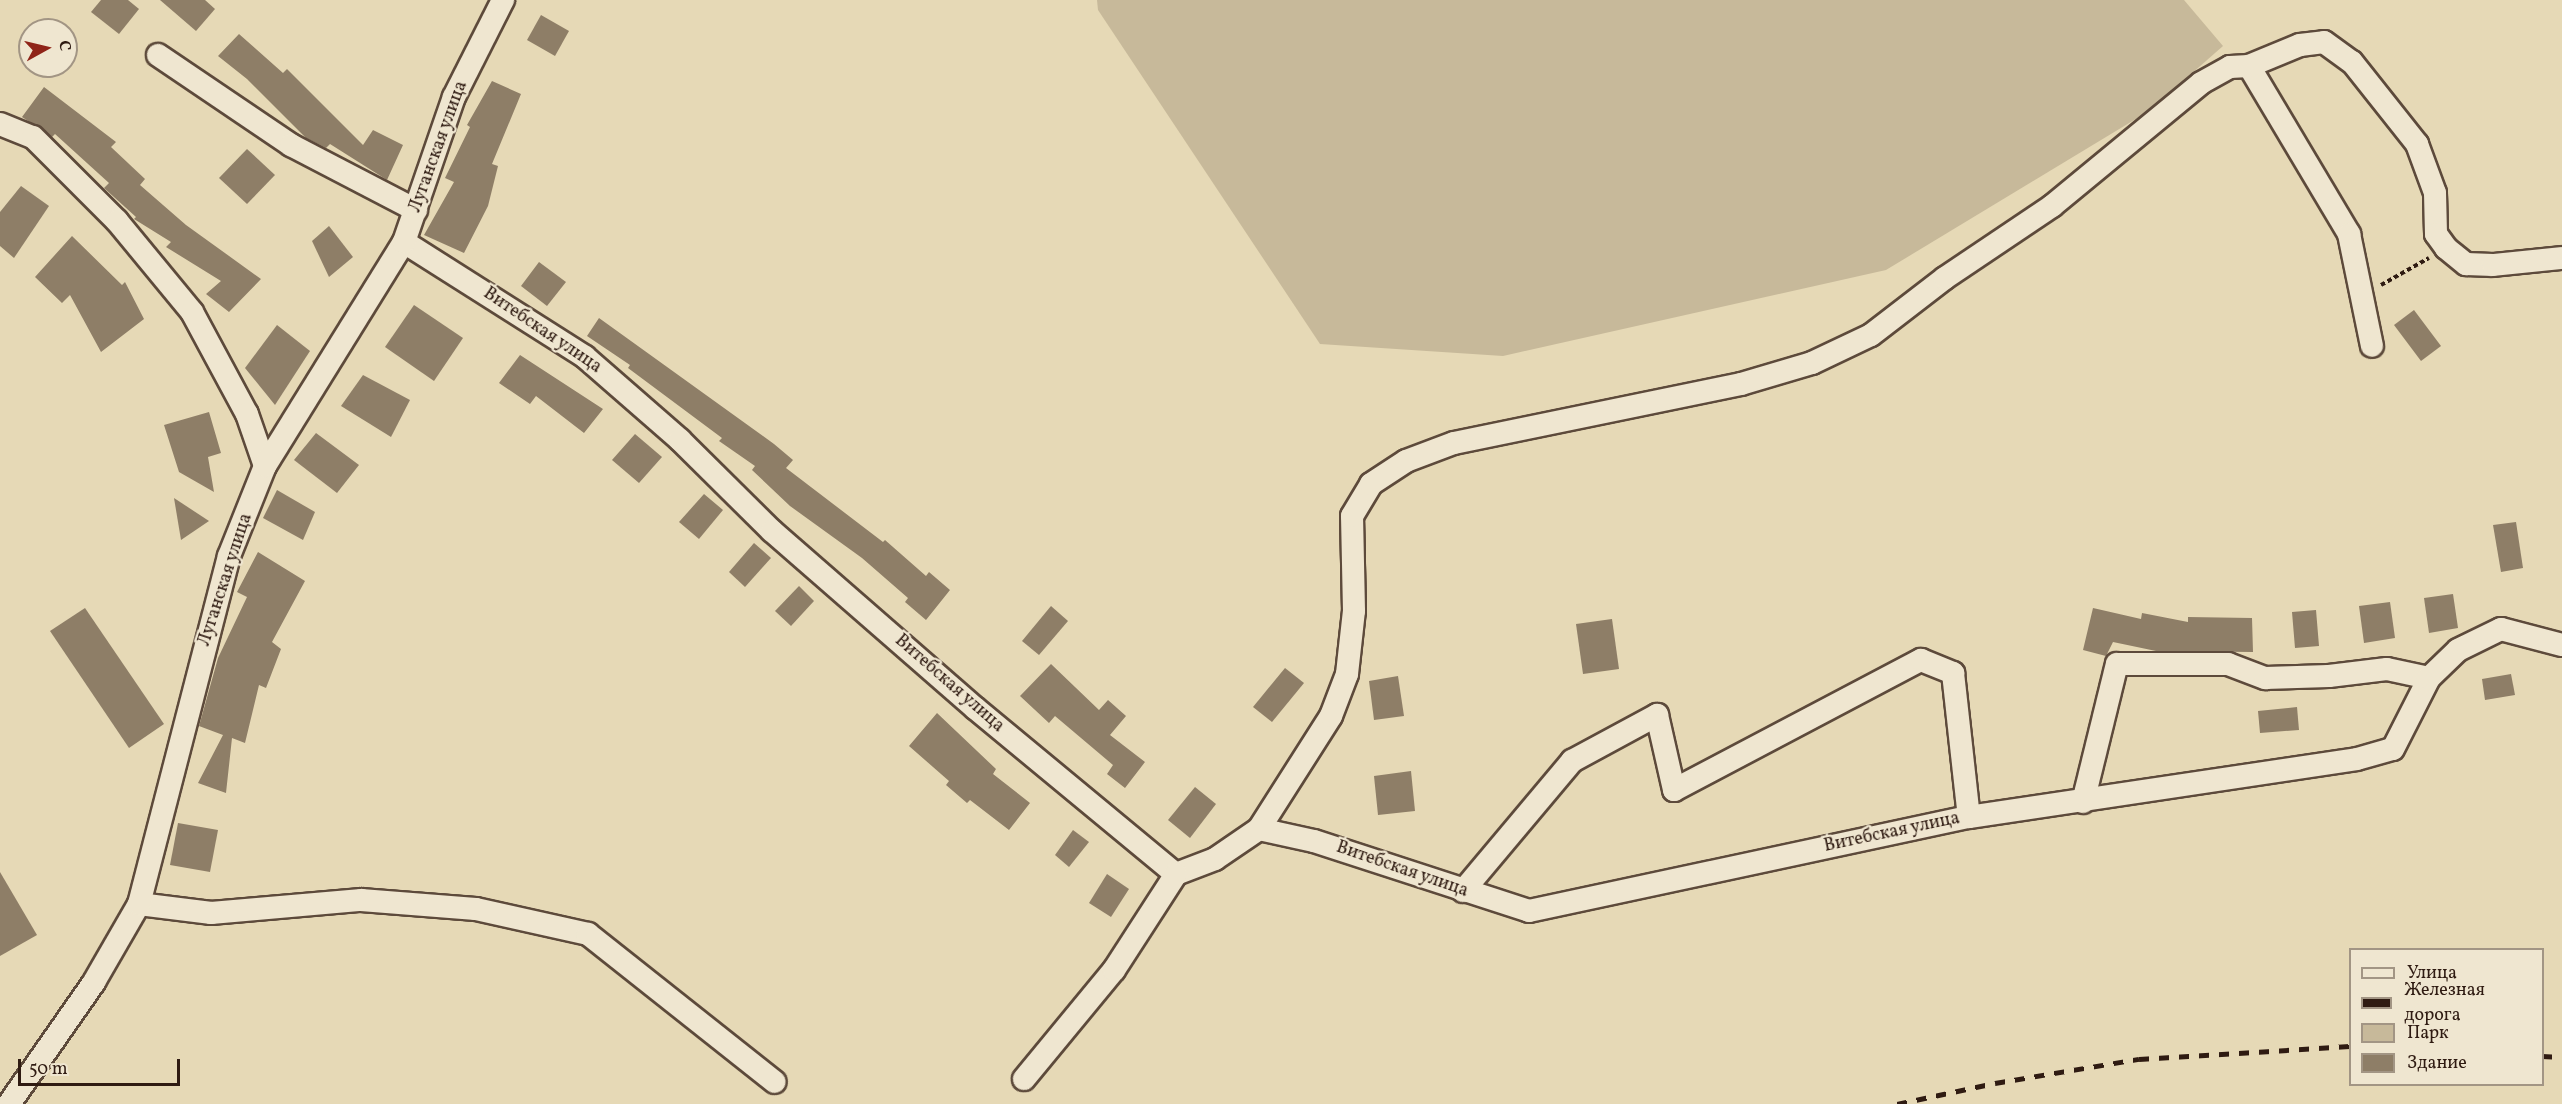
<!DOCTYPE html>
<meta charset="utf-8">
<style>
body{margin:0}
#map{position:relative;width:2562px;height:1104px;overflow:hidden;background:#e6d9b6;font-family:Vollkorn,serif}
div>[style]{position:absolute}
.green>*{inset:0;background:#c7b99a}
.building>*{inset:0;background:#8e7e67}
.path>*{height:4px;margin-top:-2px;transform-origin:0;background:repeating-linear-gradient(90deg,#2f1b12 0 4.5px,transparent 0 7.5px)}
.roads{filter:drop-shadow(2px 0 #5d4a3b) drop-shadow(-2px 0 #5d4a3b) drop-shadow(0 2px #5d4a3b) drop-shadow(0 -2px #5d4a3b)}
.minor>*{height:22px;margin:-11px;padding:0 11px;transform-origin:11px;border-radius:11px;background:#efe6d0}
.rail>*{height:4.5px;margin-top:-2.25px;transform-origin:0;background:repeating-linear-gradient(90deg,#2f1b12 0 10px,transparent 0 20px)}
span{translate:-50% -50%;white-space:nowrap;text-align:center;line-height:1.15;-webkit-text-stroke:4.5px #efe6d0;paint-order:stroke}
.street-label{font-size:18px;color:#2f1b12}
.legend{position:absolute;left:2349px;top:948px;width:195px;height:138px;box-sizing:border-box;background:#efe6d0;border:2px solid #a29584;margin:0;padding:8px 10px;list-style:none;font-size:18px;color:#2f1b12}
.legend li{display:flex;align-items:center;gap:12px;height:30px}
.legend b{width:30px;border:2px solid #a29584}
.north{position:absolute;left:18px;top:18px;width:60px;height:60px;box-sizing:border-box;background:#efe6d0;border:2px solid #a29584;border-radius:50%;rotate:82deg;font-size:16px;font-weight:700;line-height:24px;text-align:center;color:#2f1b12}
.north::after{content:'';display:block;margin:auto;width:21px;height:27px;background:#8f2418;clip-path:polygon(50% 0,100% 100%,50% 72%,0 100%)}
.scale{position:absolute;left:18px;top:1059px;width:162px;height:27px;box-sizing:border-box;border:3px solid #2f1b12;border-top:0;padding-left:8px;font-size:18px;line-height:21px;white-space:nowrap;color:#2f1b12;-webkit-text-stroke:4px #efe6d0;paint-order:stroke}
</style>
<div id="map">
<div class="green">
<div style="clip-path:polygon(1097px 0,2184px 0,2223px 46px,2149px 111px,1886px 270px,1503px 356px,1320px 344px,1098px 10px)"></div>
</div>
<div class="building">
<div style="clip-path:polygon(101px 0,128px 0,139px 9px,119px 34px,91px 12px)"></div>
<div style="clip-path:polygon(160px 0,205px 0,215px 9px,196px 31px)"></div>
<div style="clip-path:polygon(541px 15px,569px 31px,555px 56px,527px 40px)"></div>
<div style="clip-path:polygon(239px 34px,283px 73px,287px 69px,363px 145px,373px 130px,403px 145px,387px 180px,330px 144px,326px 148px,306px 138px,247px 79px,218px 56px)"></div>
<div style="clip-path:polygon(492px 81px,521px 94px,492px 164px,498px 166px,488px 206px,464px 253px,424px 235px,454px 182px,445px 178px,470px 127px,467px 125px)"></div>
<div style="clip-path:polygon(44px 87px,116px 142px,111px 147px,145px 179px,140px 185px,186px 225px,261px 279px,229px 312px,206px 294px,221px 281px,166px 247px,171px 242px,134px 219px,136px 217px,104px 188px,109px 183px,55px 134px,52px 137px,22px 117px)"></div>
<div style="clip-path:polygon(247px 149px,275px 175px,247px 204px,219px 178px)"></div>
<div style="clip-path:polygon(21px 186px,49px 206px,14px 258px,0 246px,0 212px)"></div>
<div style="clip-path:polygon(329px 226px,353px 257px,329px 277px,312px 241px)"></div>
<div style="clip-path:polygon(72px 236px,122px 285px,125px 282px,144px 319px,101px 352px,70px 295px,62px 303px,35px 277px)"></div>
<div style="clip-path:polygon(539px 262px,566px 282px,547px 306px,521px 286px)"></div>
<div style="clip-path:polygon(414px 305px,463px 338px,434px 381px,385px 347px)"></div>
<div style="clip-path:polygon(2414px 310px,2441px 346px,2421px 361px,2394px 325px)"></div>
<div style="clip-path:polygon(599px 318px,774px 444px,793px 460px,786px 468px,883px 542px,885px 540px,926px 576px,929px 572px,950px 590px,926px 620px,905px 602px,908px 598px,862px 558px,790px 506px,752px 470px,755px 466px,719px 441px,722px 438px,628px 368px,630px 365px,587px 336px)"></div>
<div style="clip-path:polygon(277px 325px,310px 351px,275px 405px,245px 368px)"></div>
<div style="clip-path:polygon(520px 355px,603px 409px,584px 433px,536px 396px,530px 404px,499px 383px)"></div>
<div style="clip-path:polygon(363px 375px,410px 400px,391px 437px,341px 406px)"></div>
<div style="clip-path:polygon(209px 412px,221px 453px,208px 457px,214px 492px,179px 472px,164px 425px)"></div>
<div style="clip-path:polygon(316px 433px,359px 465px,337px 493px,294px 460px)"></div>
<div style="clip-path:polygon(635px 434px,662px 457px,639px 483px,612px 460px)"></div>
<div style="clip-path:polygon(277px 490px,315px 512px,303px 540px,263px 518px)"></div>
<div style="clip-path:polygon(704px 494px,723px 510px,699px 539px,679px 522px)"></div>
<div style="clip-path:polygon(174px 498px,209px 521px,181px 540px)"></div>
<div style="clip-path:polygon(2516px 522px,2523px 568px,2501px 572px,2493px 525px)"></div>
<div style="clip-path:polygon(754px 543px,771px 558px,745px 587px,729px 572px)"></div>
<div style="clip-path:polygon(258px 552px,305px 581px,272px 642px,281px 649px,266px 688px,259px 685px,245px 743px,232px 738px,226px 793px,198px 783px,223px 735px,199px 726px,218px 658px,247px 597px,237px 592px)"></div>
<div style="clip-path:polygon(799px 586px,814px 601px,791px 626px,775px 611px)"></div>
<div style="clip-path:polygon(2453px 594px,2458px 628px,2429px 633px,2424px 598px)"></div>
<div style="clip-path:polygon(2390px 602px,2395px 638px,2364px 643px,2359px 606px)"></div>
<div style="clip-path:polygon(1051px 606px,1068px 621px,1039px 655px,1022px 641px)"></div>
<div style="clip-path:polygon(85px 608px,164px 724px,129px 748px,50px 631px)"></div>
<div style="clip-path:polygon(2093px 608px,2141px 619px,2142px 613px,2188px 622px,2188px 617px,2252px 618px,2253px 652px,2156px 651px,2113px 642px,2106px 656px,2083px 650px)"></div>
<div style="clip-path:polygon(2316px 610px,2319px 646px,2295px 648px,2292px 612px)"></div>
<div style="clip-path:polygon(1612px 619px,1619px 669px,1583px 674px,1576px 624px)"></div>
<div style="clip-path:polygon(1051px 664px,1099px 710px,1108px 700px,1126px 716px,1110px 735px,1145px 762px,1125px 788px,1107px 774px,1113px 765px,1055px 716px,1049px 723px,1020px 696px)"></div>
<div style="clip-path:polygon(1285px 668px,1304px 683px,1272px 722px,1253px 707px)"></div>
<div style="clip-path:polygon(2511px 674px,2515px 695px,2485px 700px,2482px 679px)"></div>
<div style="clip-path:polygon(1398px 676px,1404px 716px,1374px 720px,1369px 681px)"></div>
<div style="clip-path:polygon(2297px 707px,2299px 730px,2260px 733px,2258px 711px)"></div>
<div style="clip-path:polygon(937px 713px,996px 769px,993px 774px,1030px 803px,1009px 830px,970px 800px,967px 803px,946px 785px,949px 781px,909px 746px)"></div>
<div style="clip-path:polygon(1411px 771px,1415px 811px,1378px 815px,1374px 776px)"></div>
<div style="clip-path:polygon(1195px 787px,1216px 804px,1190px 838px,1168px 820px)"></div>
<div style="clip-path:polygon(178px 823px,218px 830px,210px 872px,170px 865px)"></div>
<div style="clip-path:polygon(1073px 830px,1089px 842px,1069px 867px,1055px 855px)"></div>
<div style="clip-path:polygon(0 872px,37px 935px,0 956px)"></div>
<div style="clip-path:polygon(1107px 874px,1129px 889px,1111px 917px,1089px 903px)"></div>
</div>
<div class="path">
<div style="left:2381px;top:285px;width:55px;rotate:-29.4deg"></div>
</div>
<div class="roads">
<div class="minor">
<div style="left:158px;top:55px;width:161px;rotate:34.1deg"></div>
<div style="left:291px;top:145px;width:141px;rotate:27.5deg"></div>
<div style="left:2249px;top:66px;width:196px;rotate:59.2deg"></div>
<div style="left:2349px;top:234px;width:114px;rotate:78.4deg"></div>
<div style="left:0;top:124px;width:35px;rotate:22deg"></div>
<div style="left:33px;top:137px;width:119px;rotate:45deg"></div>
<div style="left:117px;top:221px;width:118px;rotate:50.5deg"></div>
<div style="left:192px;top:312px;width:116px;rotate:61.7deg"></div>
<div style="left:247px;top:414px;width:55px;rotate:70.9deg"></div>
<div style="left:404px;top:242px;width:214px;rotate:32.4deg"></div>
<div style="left:585px;top:357px;width:126px;rotate:41.1deg"></div>
<div style="left:680px;top:440px;width:129px;rotate:44.7deg"></div>
<div style="left:772px;top:531px;width:269px;rotate:41.1deg"></div>
<div style="left:975px;top:708px;width:261px;rotate:39.6deg"></div>
<div style="left:2083px;top:802px;width:142px;rotate:-76.2deg"></div>
<div style="left:2117px;top:664px;width:111px"></div>
<div style="left:2228px;top:664px;width:40px;rotate:21deg"></div>
<div style="left:2265px;top:678px;width:64px;rotate:-1.8deg"></div>
<div style="left:2329px;top:676px;width:58px;rotate:-6.9deg"></div>
<div style="left:2387px;top:669px;width:43px;rotate:12.1deg"></div>
<div style="left:1259px;top:829px;width:134px;rotate:-57.5deg"></div>
<div style="left:1331px;top:716px;width:45px;rotate:-69.1deg"></div>
<div style="left:1347px;top:674px;width:63px;rotate:-83.7deg"></div>
<div style="left:1354px;top:611px;width:95px;rotate:-91.2deg"></div>
<div style="left:1352px;top:516px;width:37px;rotate:-59deg"></div>
<div style="left:1371px;top:484px;width:42px;rotate:-33.3deg"></div>
<div style="left:1406px;top:461px;width:51px;rotate:-20.6deg"></div>
<div style="left:1454px;top:443px;width:293px;rotate:-11.6deg"></div>
<div style="left:1741px;top:384px;width:74px;rotate:-16.5deg"></div>
<div style="left:1812px;top:363px;width:65px;rotate:-25.4deg"></div>
<div style="left:1871px;top:335px;width:93px;rotate:-37.6deg"></div>
<div style="left:1945px;top:278px;width:129px;rotate:-33.9deg"></div>
<div style="left:2052px;top:206px;width:193px;rotate:-39.5deg"></div>
<div style="left:2201px;top:83px;width:33px;rotate:-29deg"></div>
<div style="left:2230px;top:67px;width:19px;rotate:-3deg"></div>
<div style="left:2249px;top:66px;width:55px;rotate:-22.4deg"></div>
<div style="left:2300px;top:45px;width:24px;rotate:-7deg"></div>
<div style="left:2324px;top:42px;width:34px;rotate:36deg"></div>
<div style="left:2352px;top:62px;width:105px;rotate:51.6deg"></div>
<div style="left:2417px;top:144px;width:52px;rotate:69.8deg"></div>
<div style="left:2435px;top:193px;width:41px;rotate:88.6deg"></div>
<div style="left:2436px;top:234px;width:17px;rotate:54deg"></div>
<div style="left:2446px;top:248px;width:26px;rotate:39deg"></div>
<div style="left:2466px;top:264px;width:27px;rotate:2deg"></div>
<div style="left:2493px;top:265px;width:69px;rotate:-5.8deg"></div>
<div style="left:1176px;top:874px;width:42px;rotate:-21deg"></div>
<div style="left:1215px;top:859px;width:53px;rotate:-34.3deg"></div>
<div style="left:1259px;top:829px;width:56px;rotate:12.3deg"></div>
<div style="left:1314px;top:841px;width:226px;rotate:18deg"></div>
<div style="left:1529px;top:911px;width:450px;rotate:-12.1deg"></div>
<div style="left:1969px;top:817px;width:392px;rotate:-8.5deg"></div>
<div style="left:2357px;top:759px;width:37px;rotate:-16deg"></div>
<div style="left:2393px;top:749px;width:80px;rotate:-63.1deg"></div>
<div style="left:2429px;top:678px;width:40px;rotate:-44deg"></div>
<div style="left:2458px;top:650px;width:48px;rotate:-26deg"></div>
<div style="left:2501px;top:629px;width:63px;rotate:14.7deg"></div>
<div style="left:1463px;top:891px;width:170px;rotate:-50deg"></div>
<div style="left:1572px;top:761px;width:97px;rotate:-28.4deg"></div>
<div style="left:1657px;top:715px;width:77px;rotate:77.2deg"></div>
<div style="left:1674px;top:790px;width:279px;rotate:-27.8deg"></div>
<div style="left:1921px;top:660px;width:35px;rotate:22deg"></div>
<div style="left:1953px;top:673px;width:145px;rotate:83.7deg"></div>
<div style="left:139px;top:904px;width:73px;rotate:7.1deg"></div>
<div style="left:211px;top:913px;width:151px;rotate:-5deg"></div>
<div style="left:361px;top:900px;width:115px;rotate:4.5deg"></div>
<div style="left:476px;top:909px;width:115px;rotate:12.6deg"></div>
<div style="left:588px;top:934px;width:238px;rotate:38.4deg"></div>
<div style="left:1024px;top:1079px;width:141px;rotate:-50.5deg"></div>
<div style="left:1114px;top:970px;width:114px;rotate:-57.1deg"></div>
<div style="left:9px;top:1104px;width:149px;rotate:-55.1deg"></div>
<div style="left:94px;top:982px;width:90px;rotate:-60deg"></div>
<div style="left:139px;top:904px;width:359px;rotate:-75.5deg"></div>
<div style="left:229px;top:556px;width:97px;rotate:-68.2deg"></div>
<div style="left:265px;top:466px;width:264px;rotate:-58.2deg"></div>
<div style="left:404px;top:242px;width:153px;rotate:-71deg"></div>
<div style="left:454px;top:97px;width:109px;rotate:-63.2deg"></div>
</div>
</div>
<div class="rail">
<div style="left:2542px;top:1056px;width:20px;rotate:3deg"></div>
<div style="left:1897px;top:1104px;width:100px;rotate:-12.1deg"></div>
<div style="left:1995px;top:1083px;width:146px;rotate:-9.5deg"></div>
<div style="left:2139px;top:1059px;width:211px;rotate:-3.5deg"></div>
</div>
<div class="street-label">
<span style="left:439px;top:147px;rotate:-70deg">Луганская улица</span>
<span style="left:542px;top:331px;rotate:34deg">Витебская улица</span>
<span style="left:226px;top:580px;rotate:-72deg">Луганская улица</span>
<span style="left:949px;top:684px;rotate:41deg">Витебская улица</span>
<span style="left:1892px;top:833px;rotate:-12deg">Витебская улица</span>
<span style="left:1402px;top:870px;rotate:19deg">Витебская улица</span>
</div>
<ul class="legend">
<li><b style="height:8px;background:#efe6d0"></b>Улица</li>
<li><b style="height:8px;background:#2f1b12"></b>Железная дорога</li>
<li><b style="height:16px;background:#c7b99a"></b>Парк</li>
<li><b style="height:16px;background:#8e7e67"></b>Здание</li>
</ul>
<div class="north">С</div>
<div class="scale">50 m</div>
</div>
